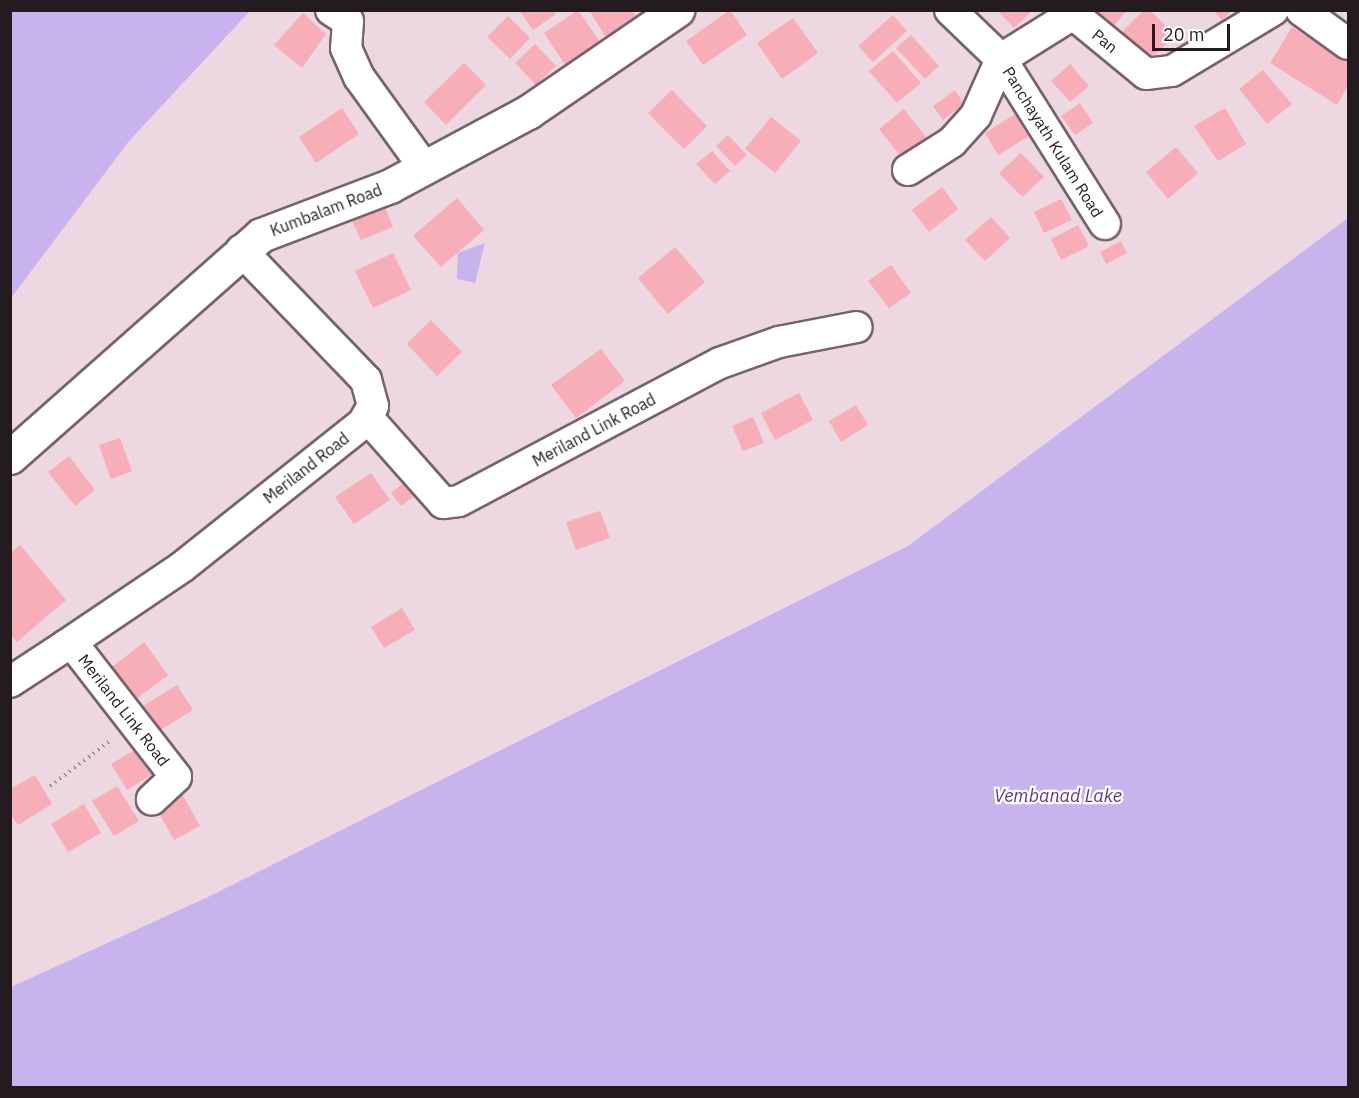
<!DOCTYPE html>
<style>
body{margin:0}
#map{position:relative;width:1359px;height:1098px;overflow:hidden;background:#edd7e1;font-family:"IBM Plex Sans",sans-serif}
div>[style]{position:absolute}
.water>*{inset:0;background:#c9b3ef}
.building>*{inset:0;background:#f8aeb8}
.path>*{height:4px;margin-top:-2px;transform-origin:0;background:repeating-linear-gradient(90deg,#998991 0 1.5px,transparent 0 6px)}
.roads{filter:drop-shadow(2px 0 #76636c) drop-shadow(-2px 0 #76636c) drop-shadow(0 2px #76636c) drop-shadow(0 -2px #76636c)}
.minor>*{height:30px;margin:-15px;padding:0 15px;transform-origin:15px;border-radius:15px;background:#fff}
.secondary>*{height:33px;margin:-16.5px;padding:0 16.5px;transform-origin:16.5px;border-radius:16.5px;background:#fff}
span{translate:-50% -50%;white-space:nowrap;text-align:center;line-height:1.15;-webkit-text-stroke:4.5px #fff;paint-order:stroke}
.street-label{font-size:16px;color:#231b1f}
.water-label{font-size:18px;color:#5b3c84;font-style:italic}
.frame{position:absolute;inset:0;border:12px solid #231b1f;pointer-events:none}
.scale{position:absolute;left:1152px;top:24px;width:78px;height:27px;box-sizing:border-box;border:3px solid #231b1f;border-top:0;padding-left:8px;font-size:18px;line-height:21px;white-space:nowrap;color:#231b1f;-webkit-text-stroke:4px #fff;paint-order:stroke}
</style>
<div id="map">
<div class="water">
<div style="clip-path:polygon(11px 10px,250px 11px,129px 141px,11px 298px)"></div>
<div style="clip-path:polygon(1348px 218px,1348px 1087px,11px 1087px,11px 987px,208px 897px,908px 546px)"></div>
<div style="clip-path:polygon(485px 243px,475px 283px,457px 279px,458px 253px)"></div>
</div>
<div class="building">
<div style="clip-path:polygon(519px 10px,554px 10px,556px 14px,533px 30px)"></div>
<div style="clip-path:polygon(578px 10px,600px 42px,566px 66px,544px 33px)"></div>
<div style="clip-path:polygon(589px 10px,632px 10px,640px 23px,610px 44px)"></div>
<div style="clip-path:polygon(730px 10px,747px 35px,703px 65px,686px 41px)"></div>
<div style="clip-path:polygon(997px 10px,1033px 10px,1014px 28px)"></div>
<div style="clip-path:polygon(1094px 10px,1127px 10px,1113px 27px)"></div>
<div style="clip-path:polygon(1144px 10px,1150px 10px,1175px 36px,1149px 60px,1122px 32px)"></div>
<div style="clip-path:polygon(1213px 10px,1233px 10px,1222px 20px)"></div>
<div style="clip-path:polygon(303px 13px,326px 34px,302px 68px,274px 45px)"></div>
<div style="clip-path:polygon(893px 15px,907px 31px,873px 62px,858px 46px)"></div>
<div style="clip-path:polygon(508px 16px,530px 38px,510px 59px,487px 37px)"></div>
<div style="clip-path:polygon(793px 18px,818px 53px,782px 79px,757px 43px)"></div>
<div style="clip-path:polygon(1292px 27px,1348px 62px,1348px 85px,1337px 105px,1270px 63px)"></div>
<div style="clip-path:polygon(911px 35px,939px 66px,925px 79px,896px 48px)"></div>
<div style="clip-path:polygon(535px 44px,556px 66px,536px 85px,515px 63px)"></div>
<div style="clip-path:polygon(893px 51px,921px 83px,897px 103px,869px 71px)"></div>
<div style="clip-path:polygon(464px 63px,486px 85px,446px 125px,424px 102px)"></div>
<div style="clip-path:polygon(1070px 64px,1089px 86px,1070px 102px,1051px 81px)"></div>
<div style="clip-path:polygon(1263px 70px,1292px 104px,1267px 124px,1239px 89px)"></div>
<div style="clip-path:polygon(672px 90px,707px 126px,684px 149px,648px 113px)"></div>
<div style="clip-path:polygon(955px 90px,964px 104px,943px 120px,933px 106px)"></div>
<div style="clip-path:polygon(1080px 103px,1093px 123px,1075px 135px,1061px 116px)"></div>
<div style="clip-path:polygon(342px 108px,359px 134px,316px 163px,299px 137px)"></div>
<div style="clip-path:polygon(1225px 108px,1246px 144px,1218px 161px,1194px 126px)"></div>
<div style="clip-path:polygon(904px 109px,926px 137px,901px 157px,879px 129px)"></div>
<div style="clip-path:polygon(1015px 114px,1029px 136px,998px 155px,985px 133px)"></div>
<div style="clip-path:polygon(771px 117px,801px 141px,775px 173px,745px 149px)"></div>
<div style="clip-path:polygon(728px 135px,747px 155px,735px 166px,716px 146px)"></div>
<div style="clip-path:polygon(1176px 147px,1198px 173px,1168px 199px,1146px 172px)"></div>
<div style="clip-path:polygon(712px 151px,730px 171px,715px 184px,696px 164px)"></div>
<div style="clip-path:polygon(1021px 153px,1044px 177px,1022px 197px,999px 173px)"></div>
<div style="clip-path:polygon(942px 187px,958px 209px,929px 232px,912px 210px)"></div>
<div style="clip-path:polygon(457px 198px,484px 230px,441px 267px,413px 236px)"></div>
<div style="clip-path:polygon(1061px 199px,1072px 220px,1044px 233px,1034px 212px)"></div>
<div style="clip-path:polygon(383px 202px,393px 227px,361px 240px,350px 216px)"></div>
<div style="clip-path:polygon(991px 217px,1010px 238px,985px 261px,965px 240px)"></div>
<div style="clip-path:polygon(1078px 225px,1089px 246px,1061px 260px,1051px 239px)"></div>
<div style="clip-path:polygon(1121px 241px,1127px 253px,1106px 264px,1100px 252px)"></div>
<div style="clip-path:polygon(675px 247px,705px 282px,668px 314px,638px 278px)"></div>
<div style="clip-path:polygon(393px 253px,411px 290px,373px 308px,355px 271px)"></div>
<div style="clip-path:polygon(891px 265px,911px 293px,889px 308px,868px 281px)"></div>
<div style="clip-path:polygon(431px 320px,462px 352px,437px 376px,407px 344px)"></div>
<div style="clip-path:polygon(601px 349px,625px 381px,576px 418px,551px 385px)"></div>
<div style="clip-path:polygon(799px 393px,813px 420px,775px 440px,761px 413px)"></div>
<div style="clip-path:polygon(856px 405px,868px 425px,841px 442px,829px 421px)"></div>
<div style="clip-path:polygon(753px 417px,764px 443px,743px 451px,732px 426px)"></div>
<div style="clip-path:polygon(120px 438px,132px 471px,111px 479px,99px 445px)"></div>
<div style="clip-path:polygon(69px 456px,95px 490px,75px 506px,48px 472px)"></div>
<div style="clip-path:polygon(371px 473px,390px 500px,354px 524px,335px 497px)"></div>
<div style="clip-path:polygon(411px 477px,421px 491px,401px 506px,391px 493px)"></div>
<div style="clip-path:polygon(600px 511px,610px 538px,576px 550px,566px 522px)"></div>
<div style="clip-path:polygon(20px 545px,66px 600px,17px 642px,10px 634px,10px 553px)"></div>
<div style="clip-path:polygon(402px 608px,415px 630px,384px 648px,371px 627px)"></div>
<div style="clip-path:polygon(144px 642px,168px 675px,131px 703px,107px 671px)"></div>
<div style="clip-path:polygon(177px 685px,193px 710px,159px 731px,143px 706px)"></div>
<div style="clip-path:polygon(140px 747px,156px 772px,127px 790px,111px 764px)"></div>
<div style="clip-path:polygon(35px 775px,52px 804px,18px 825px,10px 813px,10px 789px)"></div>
<div style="clip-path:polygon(117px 786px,139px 821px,114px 836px,92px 801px)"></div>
<div style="clip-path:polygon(181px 792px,200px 826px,174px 840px,155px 806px)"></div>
<div style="clip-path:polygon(84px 804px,101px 833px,68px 852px,51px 824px)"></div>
</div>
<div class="path">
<div style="left:50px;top:786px;width:76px;rotate:-37deg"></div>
</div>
<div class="roads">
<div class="minor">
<div style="left:331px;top:10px;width:20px;rotate:33deg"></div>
<div style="left:348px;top:21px;width:27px;rotate:94deg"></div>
<div style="left:346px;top:48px;width:32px;rotate:66deg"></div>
<div style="left:359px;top:77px;width:111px;rotate:54.2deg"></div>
<div style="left:950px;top:10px;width:71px;rotate:43.9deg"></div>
<div style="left:1001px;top:59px;width:85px;rotate:-32deg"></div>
<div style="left:1073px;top:14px;width:94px;rotate:39.4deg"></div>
<div style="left:1146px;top:74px;width:26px;rotate:-7deg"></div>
<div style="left:1172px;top:71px;width:118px;rotate:-31.1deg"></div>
<div style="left:1301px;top:10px;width:58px;rotate:35.9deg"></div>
<div style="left:1001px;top:59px;width:195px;rotate:57.8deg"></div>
<div style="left:908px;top:170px;width:52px;rotate:-32.5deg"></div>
<div style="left:952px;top:142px;width:36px;rotate:-48deg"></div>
<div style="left:976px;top:115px;width:61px;rotate:-65.9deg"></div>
<div style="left:367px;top:417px;width:115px;rotate:48.5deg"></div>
<div style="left:443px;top:503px;width:16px;rotate:-7deg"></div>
<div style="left:459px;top:501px;width:295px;rotate:-27.9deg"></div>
<div style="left:720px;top:363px;width:63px;rotate:-19.6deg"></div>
<div style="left:779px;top:342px;width:79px;rotate:-10.9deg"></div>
<div style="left:65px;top:646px;width:141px;rotate:-34deg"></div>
<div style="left:182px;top:567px;width:231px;rotate:-38.5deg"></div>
<div style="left:363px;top:423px;width:20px;rotate:-60deg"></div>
<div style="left:373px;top:406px;width:27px;rotate:-105deg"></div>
<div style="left:366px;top:380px;width:180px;rotate:-133.9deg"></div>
<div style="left:10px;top:682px;width:66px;rotate:-33.2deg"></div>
<div style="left:65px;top:646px;width:11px;rotate:10deg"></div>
<div style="left:76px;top:648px;width:163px;rotate:52.2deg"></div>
<div style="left:176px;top:777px;width:33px;rotate:137deg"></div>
</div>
<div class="secondary">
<div style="left:10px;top:457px;width:335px;rotate:-41.5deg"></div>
<div style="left:261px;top:235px;width:138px;rotate:-20.8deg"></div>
<div style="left:390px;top:186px;width:157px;rotate:-28.2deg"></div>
<div style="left:528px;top:112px;width:181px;rotate:-34.4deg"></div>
</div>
</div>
<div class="street-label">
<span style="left:1105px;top:41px;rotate:39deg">Pan</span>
<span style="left:1053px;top:142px;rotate:58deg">Panchayath Kulam Road</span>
<span style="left:326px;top:210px;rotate:-21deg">Kumbalam Road</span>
<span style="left:594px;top:430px;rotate:-28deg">Meriland Link Road</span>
<span style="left:306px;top:468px;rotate:-38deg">Meriland Road</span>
<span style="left:124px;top:710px;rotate:52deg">Meriland Link Road</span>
</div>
<div class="water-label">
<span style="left:1058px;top:796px">Vembanad Lake</span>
</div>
<div class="frame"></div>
<div class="scale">20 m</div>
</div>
